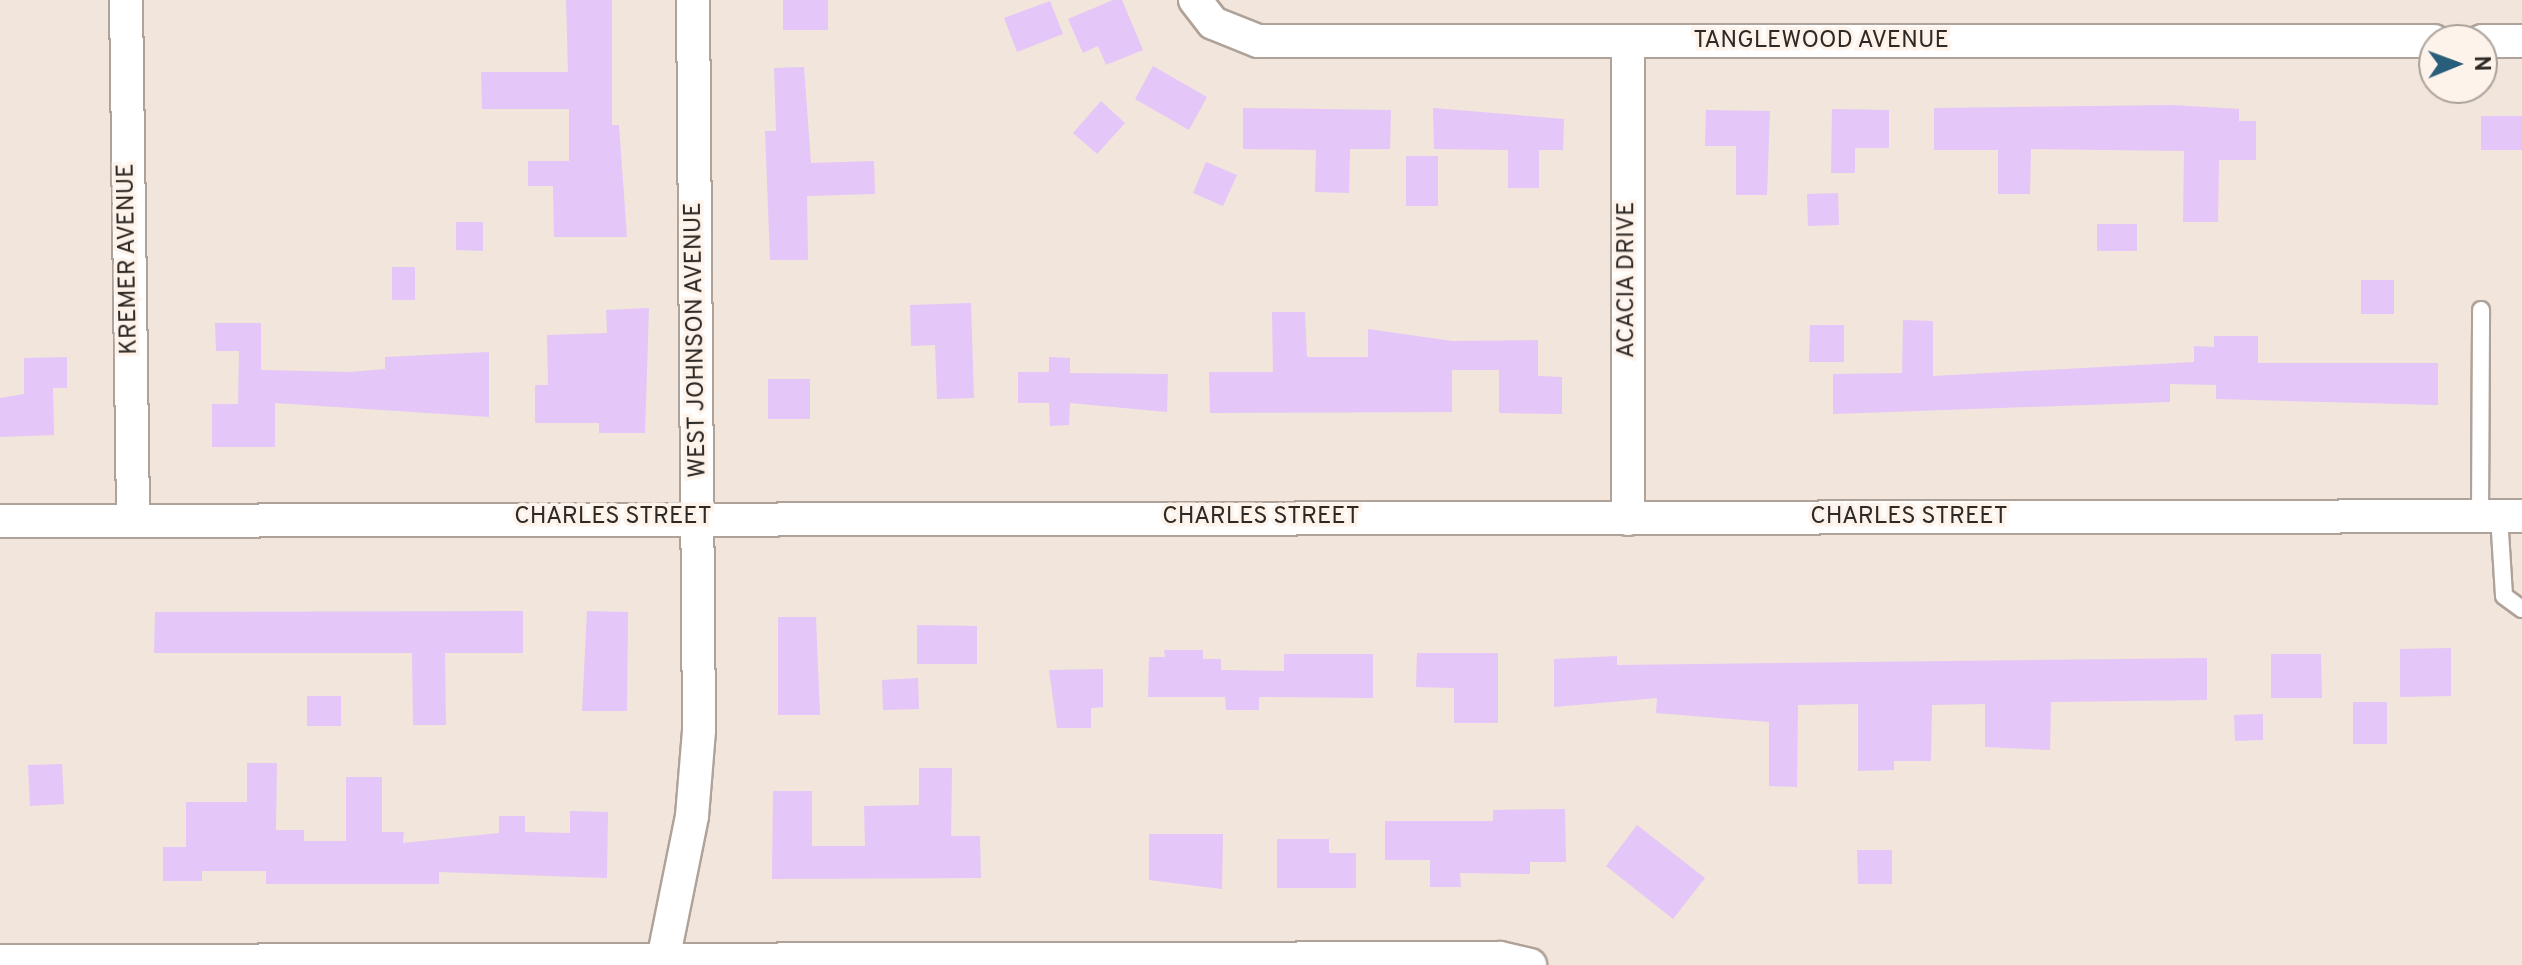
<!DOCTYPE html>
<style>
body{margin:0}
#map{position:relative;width:2522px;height:965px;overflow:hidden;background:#f2e5db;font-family:Overpass,sans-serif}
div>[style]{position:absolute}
.building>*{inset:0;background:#e4c6f8}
.roads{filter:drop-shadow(2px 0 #afa299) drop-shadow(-2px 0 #afa299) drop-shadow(0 2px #afa299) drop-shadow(0 -2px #afa299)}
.service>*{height:16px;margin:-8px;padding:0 8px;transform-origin:8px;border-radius:8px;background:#fff}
.minor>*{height:32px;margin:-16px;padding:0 16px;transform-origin:16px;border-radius:16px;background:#fff}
span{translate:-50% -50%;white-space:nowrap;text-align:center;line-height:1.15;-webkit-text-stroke:7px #fef3eb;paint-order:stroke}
.street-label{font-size:24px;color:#2e2925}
.north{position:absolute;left:2418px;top:24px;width:80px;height:80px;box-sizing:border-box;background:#fef3eb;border:2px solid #aba29c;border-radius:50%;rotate:89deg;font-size:22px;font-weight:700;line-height:32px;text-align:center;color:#2e2925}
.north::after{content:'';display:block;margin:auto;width:28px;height:36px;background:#295e7a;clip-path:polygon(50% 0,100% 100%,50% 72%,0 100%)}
</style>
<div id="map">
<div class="building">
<div style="clip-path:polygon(566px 0,612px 0,612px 125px,619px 125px,627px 237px,554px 237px,553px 186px,528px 186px,528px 161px,569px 161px,569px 109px,482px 109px,481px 72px,568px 72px)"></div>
<div style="clip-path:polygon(783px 0,828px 0,828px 30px,783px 30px)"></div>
<div style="clip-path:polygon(1113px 0,1122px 0,1143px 50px,1106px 65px,1098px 46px,1083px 53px,1068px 19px)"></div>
<div style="clip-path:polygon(1050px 1px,1063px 34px,1017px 52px,1004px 18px)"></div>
<div style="clip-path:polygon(1153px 66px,1207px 97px,1189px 130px,1135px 99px)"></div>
<div style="clip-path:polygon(804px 67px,811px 163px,874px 161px,875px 194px,807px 196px,808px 260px,770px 260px,765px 131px,776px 131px,774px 68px)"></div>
<div style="clip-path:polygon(1101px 101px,1125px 123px,1097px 154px,1073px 133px)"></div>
<div style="clip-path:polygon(2173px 105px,2239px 109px,2239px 121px,2256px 121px,2256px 160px,2219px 160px,2218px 222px,2183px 222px,2184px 151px,2031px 149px,2030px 194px,1998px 194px,1998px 150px,1934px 150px,1934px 108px)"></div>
<div style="clip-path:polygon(1243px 108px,1391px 110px,1390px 149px,1350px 149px,1349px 193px,1315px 192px,1316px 150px,1243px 149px)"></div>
<div style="clip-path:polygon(1433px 108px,1564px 119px,1563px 150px,1539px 150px,1539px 188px,1508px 188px,1508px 150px,1434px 149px)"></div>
<div style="clip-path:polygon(1832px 109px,1889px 110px,1889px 148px,1855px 148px,1855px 173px,1831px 173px)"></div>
<div style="clip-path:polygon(1706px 110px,1770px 111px,1767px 195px,1736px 195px,1736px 146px,1705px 146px)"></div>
<div style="clip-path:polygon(2481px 116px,2522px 116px,2522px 150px,2481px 150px)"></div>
<div style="clip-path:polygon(1406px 156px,1438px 156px,1438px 206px,1406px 206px)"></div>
<div style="clip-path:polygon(1206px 162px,1237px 175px,1223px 206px,1193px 193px)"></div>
<div style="clip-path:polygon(1838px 193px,1839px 225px,1808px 226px,1807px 194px)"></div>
<div style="clip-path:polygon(456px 222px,483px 222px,483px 251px,456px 250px)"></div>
<div style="clip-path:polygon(2097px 224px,2137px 224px,2137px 251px,2097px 251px)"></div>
<div style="clip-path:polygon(392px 267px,415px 267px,415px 300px,392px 300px)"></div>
<div style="clip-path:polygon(2361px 280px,2394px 280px,2394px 314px,2361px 314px)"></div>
<div style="clip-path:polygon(971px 303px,974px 398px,937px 399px,935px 345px,911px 346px,910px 305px)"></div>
<div style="clip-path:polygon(649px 308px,645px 433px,599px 433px,599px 423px,535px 423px,535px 385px,548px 385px,547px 335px,607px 333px,606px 310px)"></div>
<div style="clip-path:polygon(1272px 312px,1305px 312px,1307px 357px,1368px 357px,1368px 329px,1452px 341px,1538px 340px,1538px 376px,1562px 377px,1562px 414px,1499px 413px,1499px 370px,1452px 370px,1452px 412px,1210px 413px,1209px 372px,1273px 372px)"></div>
<div style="clip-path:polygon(1903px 320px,1933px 321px,1933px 376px,2194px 362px,2194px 346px,2214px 347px,2214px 336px,2258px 336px,2258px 363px,2438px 363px,2438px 405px,2216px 399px,2216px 385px,2170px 384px,2170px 402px,1833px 414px,1833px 374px,1902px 373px)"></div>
<div style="clip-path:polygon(215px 323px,261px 323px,261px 370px,350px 372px,385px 369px,385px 357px,489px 352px,489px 417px,275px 403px,275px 447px,212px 447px,212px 404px,238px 404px,239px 351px,216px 351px)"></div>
<div style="clip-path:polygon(1810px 325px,1844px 325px,1844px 362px,1809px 362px)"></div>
<div style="clip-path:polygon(67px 357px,67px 388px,53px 388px,54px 435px,0 437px,0 398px,24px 394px,24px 358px)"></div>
<div style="clip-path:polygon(1049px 357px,1070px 358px,1070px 373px,1168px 374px,1167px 412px,1070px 403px,1069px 425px,1050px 426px,1049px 403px,1018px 403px,1018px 372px,1049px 372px)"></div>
<div style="clip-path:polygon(768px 379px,810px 379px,810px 419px,768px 419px)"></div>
<div style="clip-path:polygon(523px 611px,523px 653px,445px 653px,446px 725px,413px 725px,412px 653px,154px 653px,155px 612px)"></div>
<div style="clip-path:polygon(587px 611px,628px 612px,627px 711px,582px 711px)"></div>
<div style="clip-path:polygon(778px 617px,816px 617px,820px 715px,778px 715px)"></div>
<div style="clip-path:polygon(917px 625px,977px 626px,977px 664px,917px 664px)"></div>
<div style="clip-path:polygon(2451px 648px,2451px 696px,2400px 697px,2400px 649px)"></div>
<div style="clip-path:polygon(1164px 650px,1203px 650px,1203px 659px,1221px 659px,1221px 670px,1284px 671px,1284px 654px,1373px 654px,1373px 698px,1259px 697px,1259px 710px,1226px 710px,1225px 697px,1148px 697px,1149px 657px,1165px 657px)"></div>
<div style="clip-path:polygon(1417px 653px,1498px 653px,1498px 723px,1454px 723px,1454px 688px,1416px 687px)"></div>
<div style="clip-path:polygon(2271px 654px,2321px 654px,2322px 698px,2271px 698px)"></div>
<div style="clip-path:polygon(1617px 656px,1617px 665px,2207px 658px,2207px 700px,2051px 702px,2050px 750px,1985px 747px,1985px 704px,1932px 705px,1931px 761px,1894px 761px,1894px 770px,1858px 771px,1858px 704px,1798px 705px,1797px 787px,1769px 786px,1769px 722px,1656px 713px,1657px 698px,1554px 707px,1554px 659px)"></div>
<div style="clip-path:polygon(1103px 669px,1103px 707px,1091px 708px,1091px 728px,1057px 728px,1049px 670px)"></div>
<div style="clip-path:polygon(918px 678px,919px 709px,883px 710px,882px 680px)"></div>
<div style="clip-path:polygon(307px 696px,341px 696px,341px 726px,307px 726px)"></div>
<div style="clip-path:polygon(2353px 702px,2387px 702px,2387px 744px,2353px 744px)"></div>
<div style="clip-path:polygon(2263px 714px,2263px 740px,2235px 741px,2234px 715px)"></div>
<div style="clip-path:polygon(247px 763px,277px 763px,276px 830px,304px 830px,304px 841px,346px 841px,346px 777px,382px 777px,382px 832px,404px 832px,403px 843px,499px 833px,499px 816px,525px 816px,525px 832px,570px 833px,570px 811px,608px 812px,607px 878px,439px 872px,439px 884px,266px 884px,266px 871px,202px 871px,202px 881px,163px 881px,163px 847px,186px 847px,186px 802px,247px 802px)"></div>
<div style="clip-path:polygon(62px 764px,64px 804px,30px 806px,28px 765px)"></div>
<div style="clip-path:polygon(919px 768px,952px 768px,951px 836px,980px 836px,981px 878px,772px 879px,773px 791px,812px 791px,812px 846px,865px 846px,864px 806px,919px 805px)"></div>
<div style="clip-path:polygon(1565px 809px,1566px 862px,1530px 862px,1530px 874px,1460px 873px,1461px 887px,1430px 887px,1430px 860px,1385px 860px,1385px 821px,1493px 821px,1493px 810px)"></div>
<div style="clip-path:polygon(1637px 825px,1705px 878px,1673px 919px,1606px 866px)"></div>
<div style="clip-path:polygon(1149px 834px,1223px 834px,1222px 889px,1149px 880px)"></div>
<div style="clip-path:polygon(1277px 839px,1329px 839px,1329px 853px,1356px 853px,1356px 888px,1277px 888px)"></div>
<div style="clip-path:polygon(1857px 850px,1892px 850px,1892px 884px,1858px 884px)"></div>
</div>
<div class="roads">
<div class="service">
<div style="left:2480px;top:516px;width:206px;rotate:-89.7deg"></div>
<div style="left:2499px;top:516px;width:80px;rotate:86.4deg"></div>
<div style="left:2504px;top:596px;width:22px;rotate:36deg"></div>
</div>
<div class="minor">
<div style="left:126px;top:0;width:517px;rotate:89.22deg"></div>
<div style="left:1195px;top:0;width:29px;rotate:52deg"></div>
<div style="left:1213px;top:23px;width:48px;rotate:21.8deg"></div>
<div style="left:1258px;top:41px;width:1176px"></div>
<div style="left:2482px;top:41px;width:40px"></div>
<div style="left:1628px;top:519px;width:477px;rotate:-90deg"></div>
<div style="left:0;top:521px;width:2522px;rotate:-0.11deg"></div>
<div style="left:0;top:961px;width:1500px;rotate:-0.11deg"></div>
<div style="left:1500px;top:958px;width:31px;rotate:13deg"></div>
<div style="left:662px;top:965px;width:152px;rotate:-78.6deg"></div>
<div style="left:692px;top:816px;width:86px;rotate:-85.3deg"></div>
<div style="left:699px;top:730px;width:730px;rotate:-90.47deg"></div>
</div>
</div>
<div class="street-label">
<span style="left:1821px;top:42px">TANGLEWOOD AVENUE</span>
<span style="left:129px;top:259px;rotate:-91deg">KREMER AVENUE</span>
<span style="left:1628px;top:280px;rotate:-90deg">ACACIA DRIVE</span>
<span style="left:697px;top:340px;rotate:-91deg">WEST JOHNSON AVENUE</span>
<span style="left:613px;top:518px">CHARLES STREET</span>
<span style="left:1261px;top:518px">CHARLES STREET</span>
<span style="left:1909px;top:518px">CHARLES STREET</span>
</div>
<div class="north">N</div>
</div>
